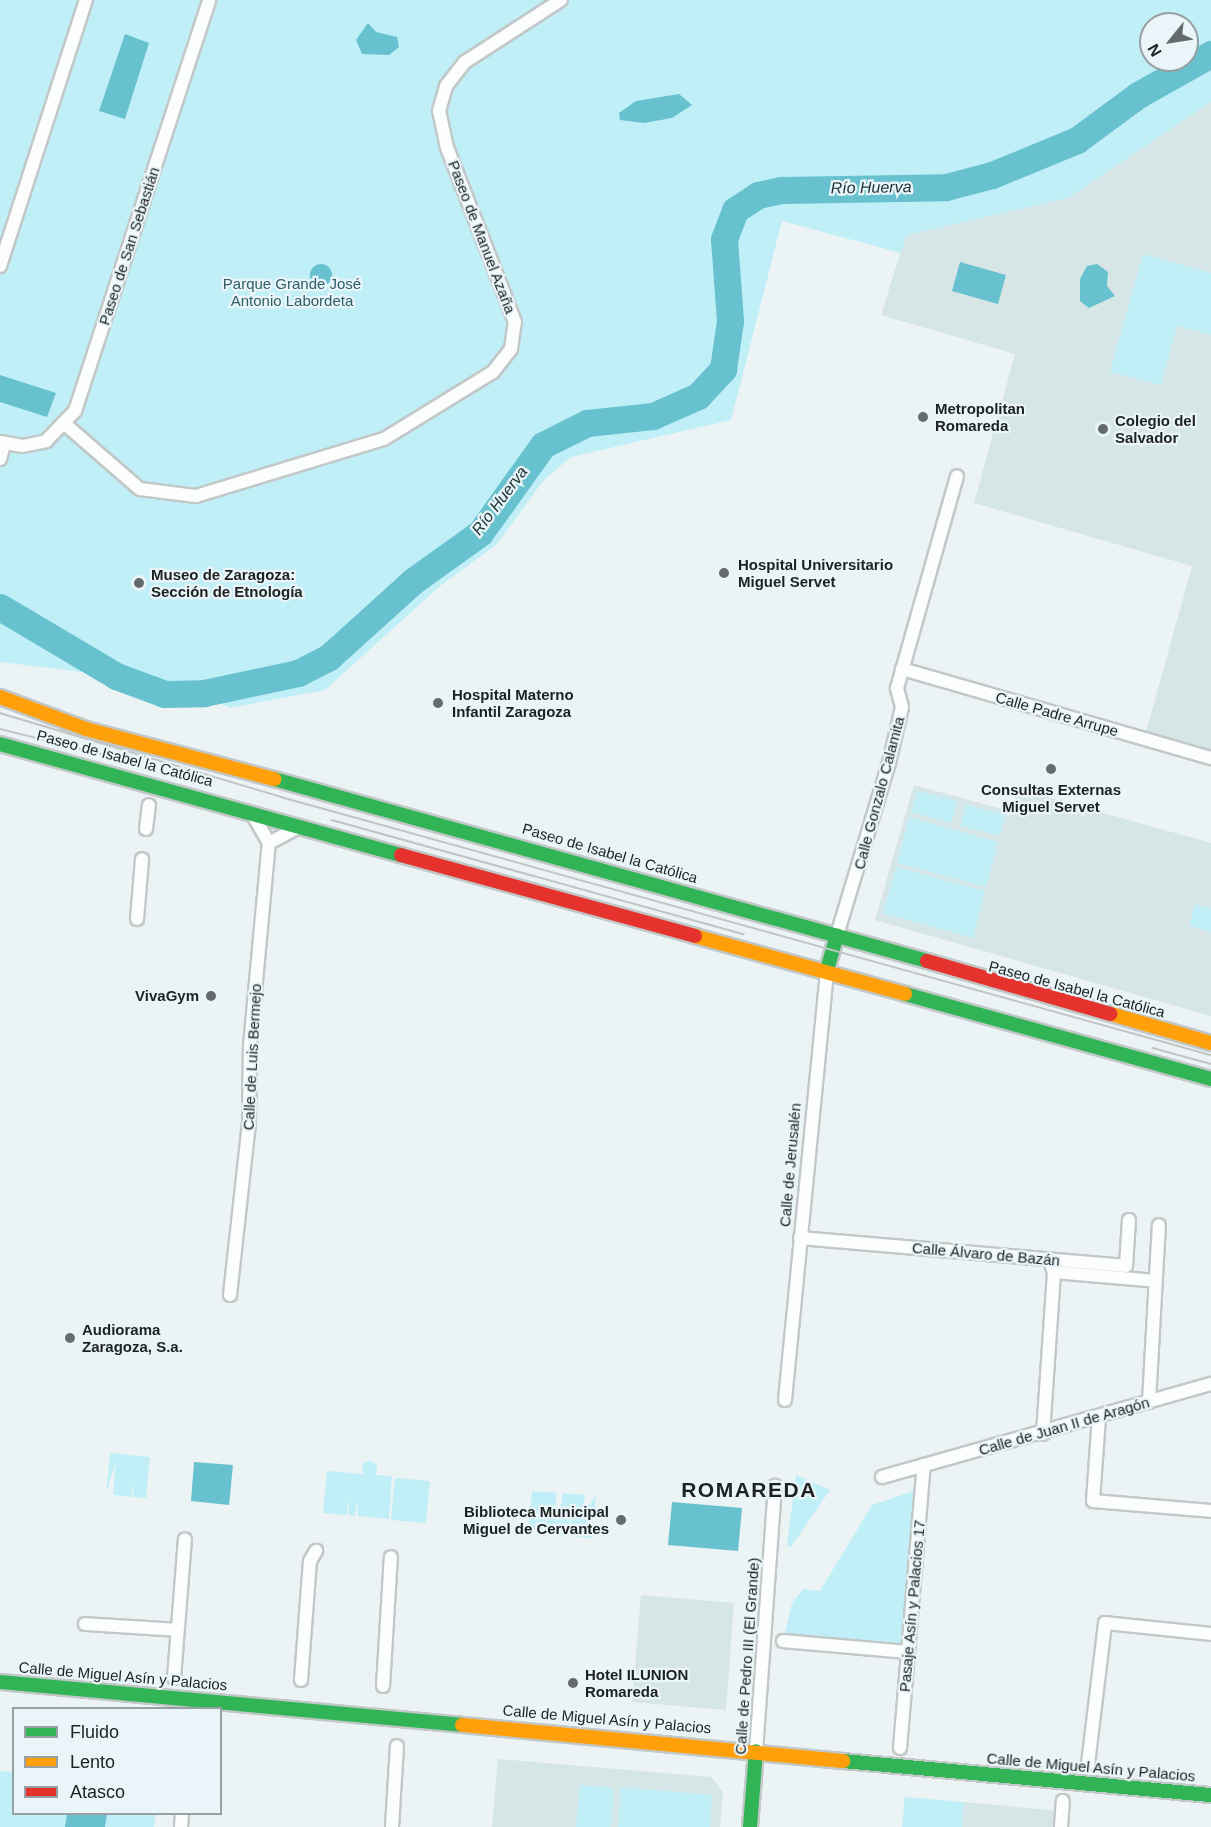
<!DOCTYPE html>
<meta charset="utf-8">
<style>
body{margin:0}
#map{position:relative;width:1211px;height:1827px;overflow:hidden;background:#ecf3f4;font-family:Arial,sans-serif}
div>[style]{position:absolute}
.built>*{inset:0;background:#d6e5e6}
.green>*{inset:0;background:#c1eff7}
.water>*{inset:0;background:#67c1ce}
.round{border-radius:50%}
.river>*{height:27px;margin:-13.5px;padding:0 13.5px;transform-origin:13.5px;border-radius:13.5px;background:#67c1ce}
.roads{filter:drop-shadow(2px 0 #c2c8c8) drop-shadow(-2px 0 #c2c8c8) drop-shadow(0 2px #c2c8c8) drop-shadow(0 -2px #c2c8c8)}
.street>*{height:12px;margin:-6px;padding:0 6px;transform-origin:6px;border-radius:6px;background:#fcfdfd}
.fast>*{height:14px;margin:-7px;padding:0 7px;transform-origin:7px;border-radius:7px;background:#30b455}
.slow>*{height:14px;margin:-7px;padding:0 7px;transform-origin:7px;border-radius:7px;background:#ff9f0a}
.jam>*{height:14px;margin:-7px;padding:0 7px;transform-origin:7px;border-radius:7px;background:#e5322d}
.tram>*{height:1.5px;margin:-0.75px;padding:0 0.75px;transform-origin:0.75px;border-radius:0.75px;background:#c2c4c4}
.dots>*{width:16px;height:16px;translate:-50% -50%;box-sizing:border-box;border:3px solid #e9f5f8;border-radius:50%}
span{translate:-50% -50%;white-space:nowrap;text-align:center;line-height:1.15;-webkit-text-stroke:4.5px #e9f5f8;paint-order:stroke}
.street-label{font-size:15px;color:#1d2122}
.park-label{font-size:15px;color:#2e5f68}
.poi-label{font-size:15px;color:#1d2122;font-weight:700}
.left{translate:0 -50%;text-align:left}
.right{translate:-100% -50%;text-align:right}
.water-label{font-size:16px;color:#1a2f32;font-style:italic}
.district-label{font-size:21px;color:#1d2122;font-weight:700;letter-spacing:1.5px}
.legend{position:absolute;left:12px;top:1707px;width:210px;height:108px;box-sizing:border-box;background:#e9f5f8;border:2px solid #97a0a2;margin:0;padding:8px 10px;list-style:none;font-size:18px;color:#1d2122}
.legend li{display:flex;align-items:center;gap:12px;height:30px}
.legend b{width:30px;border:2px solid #97a0a2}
.north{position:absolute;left:1139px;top:12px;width:60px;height:60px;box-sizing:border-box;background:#e9f5f8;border:2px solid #97a0a2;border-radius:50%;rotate:240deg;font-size:16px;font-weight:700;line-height:24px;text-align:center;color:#1d2122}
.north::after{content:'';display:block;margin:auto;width:21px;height:27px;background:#656a6c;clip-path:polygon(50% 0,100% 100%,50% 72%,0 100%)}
</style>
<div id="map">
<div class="built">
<div style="clip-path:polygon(1211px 102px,1211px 750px,1146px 732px,1192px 566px,974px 503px,1015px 354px,881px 315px,906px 235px,1068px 197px)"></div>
<div style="clip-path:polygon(914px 785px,1013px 812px,1018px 789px,1211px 843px,1211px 1016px,875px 920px)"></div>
<div style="clip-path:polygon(641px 1595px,734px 1603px,726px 1710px,632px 1702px)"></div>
<div style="clip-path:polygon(498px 1759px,711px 1777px,723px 1792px,720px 1827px,492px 1827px)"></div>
<div style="clip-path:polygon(964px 1802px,1060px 1811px,1058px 1827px,962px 1827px)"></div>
</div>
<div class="green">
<div style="clip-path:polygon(evenodd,0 0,1211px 0,1211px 102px,1068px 198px,907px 235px,901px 253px,782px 221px,731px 420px,571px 457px,544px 480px,496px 545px,440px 586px,325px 690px,229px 708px,204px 693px,165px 694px,116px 676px,0 662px,0 0,1151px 24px,1187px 24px,1187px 60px,1151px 60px,1151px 24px,0 0,322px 659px,298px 673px,221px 690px,275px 678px,322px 659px)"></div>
<div style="clip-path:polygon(1143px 254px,1211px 273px,1211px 335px,1177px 326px,1161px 385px,1110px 372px)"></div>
<div style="clip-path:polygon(917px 791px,957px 801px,951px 823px,911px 812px)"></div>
<div style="clip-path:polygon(966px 805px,1005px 815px,1000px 836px,960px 826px)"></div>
<div style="clip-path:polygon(909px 817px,998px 842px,986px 887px,897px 863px)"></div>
<div style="clip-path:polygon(896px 867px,985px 891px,973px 938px,883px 913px)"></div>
<div style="clip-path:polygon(1195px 904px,1211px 909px,1211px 932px,1189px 925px)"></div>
<div style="clip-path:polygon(110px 1453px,150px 1457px,146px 1498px,133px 1497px,134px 1480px,131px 1497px,113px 1495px,116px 1461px,106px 1494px)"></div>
<div style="clip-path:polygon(370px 1460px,377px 1465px,376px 1475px,392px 1476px,389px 1519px,358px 1516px,357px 1501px,355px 1516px,348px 1515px,350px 1496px,346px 1515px,323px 1513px,327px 1471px,363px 1474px,362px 1464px)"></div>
<div style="clip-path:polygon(796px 1475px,830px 1490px,790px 1548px,787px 1544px)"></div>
<div style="clip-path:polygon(395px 1478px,430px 1481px,426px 1523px,391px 1520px)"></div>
<div style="clip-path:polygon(922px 1488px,904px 1648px,783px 1641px,792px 1603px,803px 1589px,820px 1591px,872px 1505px)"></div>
<div style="clip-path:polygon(532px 1491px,557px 1493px,555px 1510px,560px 1511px,563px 1493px,585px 1495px,584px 1504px,590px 1505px,596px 1495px,592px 1538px,570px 1536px,572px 1501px,568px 1536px,536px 1535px,537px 1514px,534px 1532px,528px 1531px)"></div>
<div style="clip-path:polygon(0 1771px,13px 1772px,14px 1814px,156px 1814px,154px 1827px,0 1827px)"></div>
<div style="clip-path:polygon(580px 1785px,614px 1788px,611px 1827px,576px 1827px)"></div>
<div style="clip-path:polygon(621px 1787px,712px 1795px,710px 1827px,618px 1827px)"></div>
<div style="clip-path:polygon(905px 1797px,964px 1802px,962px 1827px,902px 1827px)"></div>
</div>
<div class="water">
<div style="clip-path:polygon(368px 23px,376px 32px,397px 37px,399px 47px,389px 55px,362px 54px,356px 40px)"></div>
<div style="clip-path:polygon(125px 34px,149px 43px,125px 119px,99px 111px)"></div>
<div style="clip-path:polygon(679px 94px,692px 105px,672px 118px,644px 123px,620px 120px,619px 113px,636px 101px)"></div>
<div style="clip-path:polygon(960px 262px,1006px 275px,998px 304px,952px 291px)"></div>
<div class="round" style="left:310px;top:264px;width:22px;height:22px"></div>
<div style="clip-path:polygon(1097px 264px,1108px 272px,1107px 286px,1115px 296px,1089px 308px,1080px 301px,1080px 279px,1087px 266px)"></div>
<div style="clip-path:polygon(0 375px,56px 393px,47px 417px,0 402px)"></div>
<div style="clip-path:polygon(194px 1462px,233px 1465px,229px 1505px,191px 1501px)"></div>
<div style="clip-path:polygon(672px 1502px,742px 1508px,738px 1551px,668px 1545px)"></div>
<div style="clip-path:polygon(67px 1814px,107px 1814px,105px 1827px,65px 1827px)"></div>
</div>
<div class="river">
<div style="left:0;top:607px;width:135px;rotate:30.7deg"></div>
<div style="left:116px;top:676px;width:52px;rotate:20.2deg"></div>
<div style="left:165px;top:694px;width:39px;rotate:-1deg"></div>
<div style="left:204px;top:693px;width:96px;rotate:-12deg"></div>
<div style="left:298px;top:673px;width:35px;rotate:-27deg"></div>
<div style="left:329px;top:657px;width:113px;rotate:-42.1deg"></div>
<div style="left:413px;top:581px;width:82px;rotate:-35.6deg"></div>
<div style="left:480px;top:533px;width:108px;rotate:-54.4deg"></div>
<div style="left:543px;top:445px;width:49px;rotate:-26.6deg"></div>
<div style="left:587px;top:423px;width:66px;rotate:-6.1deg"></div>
<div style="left:653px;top:416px;width:49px;rotate:-24deg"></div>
<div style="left:698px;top:396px;width:37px;rotate:-47deg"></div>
<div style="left:723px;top:369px;width:49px;rotate:-81.7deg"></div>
<div style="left:730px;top:321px;width:82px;rotate:-94.2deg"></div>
<div style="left:724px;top:239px;width:31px;rotate:-69deg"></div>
<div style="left:735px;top:210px;width:27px;rotate:-33deg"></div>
<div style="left:758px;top:195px;width:25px;rotate:-12deg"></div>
<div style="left:782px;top:190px;width:164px;rotate:-1deg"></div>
<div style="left:946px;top:187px;width:48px;rotate:-14.6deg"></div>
<div style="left:992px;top:175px;width:92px;rotate:-22.4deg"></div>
<div style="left:1077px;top:140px;width:76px;rotate:-36.4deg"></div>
<div style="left:1138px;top:95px;width:84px;rotate:-29.3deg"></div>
</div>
<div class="roads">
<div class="street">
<div style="left:0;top:266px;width:280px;rotate:-72.1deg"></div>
<div style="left:66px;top:425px;width:98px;rotate:40.9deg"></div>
<div style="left:140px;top:489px;width:56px;rotate:7.1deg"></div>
<div style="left:196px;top:496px;width:196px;rotate:-16.9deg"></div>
<div style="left:384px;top:439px;width:128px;rotate:-31.6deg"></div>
<div style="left:493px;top:372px;width:29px;rotate:-52deg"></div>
<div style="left:511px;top:349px;width:27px;rotate:-82deg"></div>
<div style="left:515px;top:322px;width:187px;rotate:-111.3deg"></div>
<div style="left:447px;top:148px;width:38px;rotate:-102deg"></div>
<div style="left:439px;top:111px;width:26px;rotate:-74deg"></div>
<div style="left:446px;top:86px;width:31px;rotate:-52deg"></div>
<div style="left:465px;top:62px;width:114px;rotate:-32.9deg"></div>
<div style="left:0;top:442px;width:23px;rotate:10deg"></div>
<div style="left:23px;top:446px;width:24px;rotate:-12deg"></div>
<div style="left:46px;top:441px;width:42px;rotate:-46deg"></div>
<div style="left:75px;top:411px;width:432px;rotate:-71.9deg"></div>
<div style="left:0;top:459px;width:16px;rotate:-75deg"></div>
<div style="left:902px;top:669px;width:322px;rotate:16.1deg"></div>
<div style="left:146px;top:829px;width:24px;rotate:-83deg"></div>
<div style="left:269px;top:843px;width:34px;rotate:-28deg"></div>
<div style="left:137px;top:919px;width:60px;rotate:-85.2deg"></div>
<div style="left:837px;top:935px;width:180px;rotate:-73.2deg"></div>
<div style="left:889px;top:763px;width:57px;rotate:-76.9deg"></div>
<div style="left:902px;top:707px;width:20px;rotate:-105deg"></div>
<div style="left:897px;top:688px;width:220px;rotate:-74.2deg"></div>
<div style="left:800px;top:1238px;width:327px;rotate:4.9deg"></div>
<div style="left:1126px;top:1266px;width:46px;rotate:-86.3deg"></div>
<div style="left:1054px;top:1272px;width:102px;rotate:5deg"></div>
<div style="left:230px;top:1295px;width:173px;rotate:-83.7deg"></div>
<div style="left:249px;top:1123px;width:77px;rotate:-89.3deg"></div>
<div style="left:250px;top:1046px;width:204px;rotate:-84.7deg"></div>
<div style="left:269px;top:843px;width:34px;rotate:-120deg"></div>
<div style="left:785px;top:1400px;width:432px;rotate:-84.4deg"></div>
<div style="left:1149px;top:1402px;width:177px;rotate:-86.8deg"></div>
<div style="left:1099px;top:1417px;width:84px;rotate:94.1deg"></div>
<div style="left:1093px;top:1501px;width:118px;rotate:4.8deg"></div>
<div style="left:1043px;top:1434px;width:162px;rotate:-86.1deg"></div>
<div style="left:1054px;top:1272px;width:14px;rotate:-111deg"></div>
<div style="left:882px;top:1477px;width:342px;rotate:-15.8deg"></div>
<div style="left:85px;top:1624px;width:92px;rotate:3.7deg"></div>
<div style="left:783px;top:1641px;width:125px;rotate:5deg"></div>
<div style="left:174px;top:1678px;width:139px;rotate:-85.5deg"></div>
<div style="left:301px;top:1680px;width:119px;rotate:-85.7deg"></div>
<div style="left:310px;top:1561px;width:12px;rotate:-59deg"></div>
<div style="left:383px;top:1686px;width:129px;rotate:-86.5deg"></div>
<div style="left:900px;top:1748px;width:284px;rotate:-85.2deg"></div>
<div style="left:756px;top:1751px;width:266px;rotate:-85.9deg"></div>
<div style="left:1088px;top:1764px;width:142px;rotate:-83.1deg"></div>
<div style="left:1105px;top:1623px;width:107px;rotate:5.9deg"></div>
<div style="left:181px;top:1827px;width:13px;rotate:-86deg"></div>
<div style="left:392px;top:1827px;width:81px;rotate:-86.5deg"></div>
<div style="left:1061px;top:1827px;width:26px;rotate:-86deg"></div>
</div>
<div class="fast">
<div style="left:0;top:744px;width:416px;rotate:15.5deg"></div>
<div style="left:274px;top:779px;width:678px;rotate:15.57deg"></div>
<div style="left:827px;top:970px;width:36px;rotate:-74deg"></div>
<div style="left:905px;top:994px;width:318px;rotate:15.5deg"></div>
<div style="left:0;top:1682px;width:464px;rotate:5.3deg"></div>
<div style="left:843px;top:1761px;width:370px;rotate:5.3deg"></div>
<div style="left:750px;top:1827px;width:76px;rotate:-85.5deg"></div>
</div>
<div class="slow">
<div style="left:0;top:697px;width:92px;rotate:20.4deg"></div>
<div style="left:86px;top:729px;width:195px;rotate:14.9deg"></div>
<div style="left:695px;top:936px;width:218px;rotate:15.4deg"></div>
<div style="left:1111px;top:1014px;width:104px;rotate:16.2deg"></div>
<div style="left:462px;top:1725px;width:383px;rotate:5.4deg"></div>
</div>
<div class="jam">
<div style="left:401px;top:855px;width:305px;rotate:15.4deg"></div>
<div style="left:927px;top:961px;width:191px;rotate:16.1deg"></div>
</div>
</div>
<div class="tram">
<div style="left:0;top:713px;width:293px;rotate:16.6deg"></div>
<div style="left:281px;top:797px;width:965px;rotate:15.51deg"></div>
<div style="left:0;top:729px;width:105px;rotate:13.8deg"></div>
<div style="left:332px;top:820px;width:427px;rotate:15.5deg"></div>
<div style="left:1153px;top:1048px;width:60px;rotate:15.4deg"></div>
</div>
<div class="dots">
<div style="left:923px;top:417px;background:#656a6c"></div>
<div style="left:1103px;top:429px;background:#656a6c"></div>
<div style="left:724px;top:573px;background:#656a6c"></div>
<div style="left:139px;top:583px;background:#656a6c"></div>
<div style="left:438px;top:703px;background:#656a6c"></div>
<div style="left:1051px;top:769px;background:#656a6c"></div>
<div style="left:211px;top:996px;background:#656a6c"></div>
<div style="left:70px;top:1338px;background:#656a6c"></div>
<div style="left:621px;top:1520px;background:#656a6c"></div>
<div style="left:573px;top:1683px;background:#656a6c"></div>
</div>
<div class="street-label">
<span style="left:482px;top:237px;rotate:69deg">Paseo de Manuel Azaña</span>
<span style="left:129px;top:246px;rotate:-72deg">Paseo de San Sebastián</span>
<span style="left:1057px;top:714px;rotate:16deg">Calle Padre Arrupe</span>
<span style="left:125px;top:758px;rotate:15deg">Paseo de Isabel la Católica</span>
<span style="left:879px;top:793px;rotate:-75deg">Calle Gonzalo Calamita</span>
<span style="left:610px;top:853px;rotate:16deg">Paseo de Isabel la Católica</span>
<span style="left:1077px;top:989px;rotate:15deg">Paseo de Isabel la Católica</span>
<span style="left:252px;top:1057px;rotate:-87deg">Calle de Luis Bermejo</span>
<span style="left:790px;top:1165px;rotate:-85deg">Calle de Jerusalén</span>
<span style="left:986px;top:1254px;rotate:5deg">Calle Álvaro de Bazán</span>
<span style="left:1064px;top:1426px;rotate:-16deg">Calle de Juan II de Aragón</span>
<span style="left:912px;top:1606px;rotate:-85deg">Pasaje Asín y Palacios 17</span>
<span style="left:747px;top:1656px;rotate:-86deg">Calle de Pedro III (El Grande)</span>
<span style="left:123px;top:1676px;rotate:5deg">Calle de Miguel Asín y Palacios</span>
<span style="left:607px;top:1719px;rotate:5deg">Calle de Miguel Asín y Palacios</span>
<span style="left:1091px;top:1767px;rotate:5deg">Calle de Miguel Asín y Palacios</span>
</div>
<div class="park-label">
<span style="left:292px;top:292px">Parque Grande José<br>Antonio Labordeta</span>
</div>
<div class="poi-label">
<span class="left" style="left:935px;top:417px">Metropolitan<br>Romareda</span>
<span class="left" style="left:1115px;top:429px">Colegio del<br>Salvador</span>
<span class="left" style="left:738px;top:573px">Hospital Universitario<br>Miguel Servet</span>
<span class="left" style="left:151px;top:583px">Museo de Zaragoza:<br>Sección de Etnología</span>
<span class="left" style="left:452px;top:703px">Hospital Materno<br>Infantil Zaragoza</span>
<span style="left:1051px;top:798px">Consultas Externas<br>Miguel Servet</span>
<span class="right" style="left:199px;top:996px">VivaGym</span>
<span class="left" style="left:82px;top:1338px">Audiorama<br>Zaragoza, S.a.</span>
<span class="right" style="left:609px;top:1520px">Biblioteca Municipal<br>Miguel de Cervantes</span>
<span class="left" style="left:585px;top:1683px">Hotel ILUNION<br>Romareda</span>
</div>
<div class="water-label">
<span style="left:871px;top:188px;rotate:-1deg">Río Huerva</span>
<span style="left:500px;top:501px;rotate:-53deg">Río Huerva</span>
</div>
<div class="district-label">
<span style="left:749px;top:1490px">ROMAREDA</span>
</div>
<ul class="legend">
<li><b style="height:8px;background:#30b455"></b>Fluido</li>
<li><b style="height:8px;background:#ff9f0a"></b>Lento</li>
<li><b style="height:8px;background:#e5322d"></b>Atasco</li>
</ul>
<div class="north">N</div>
</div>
